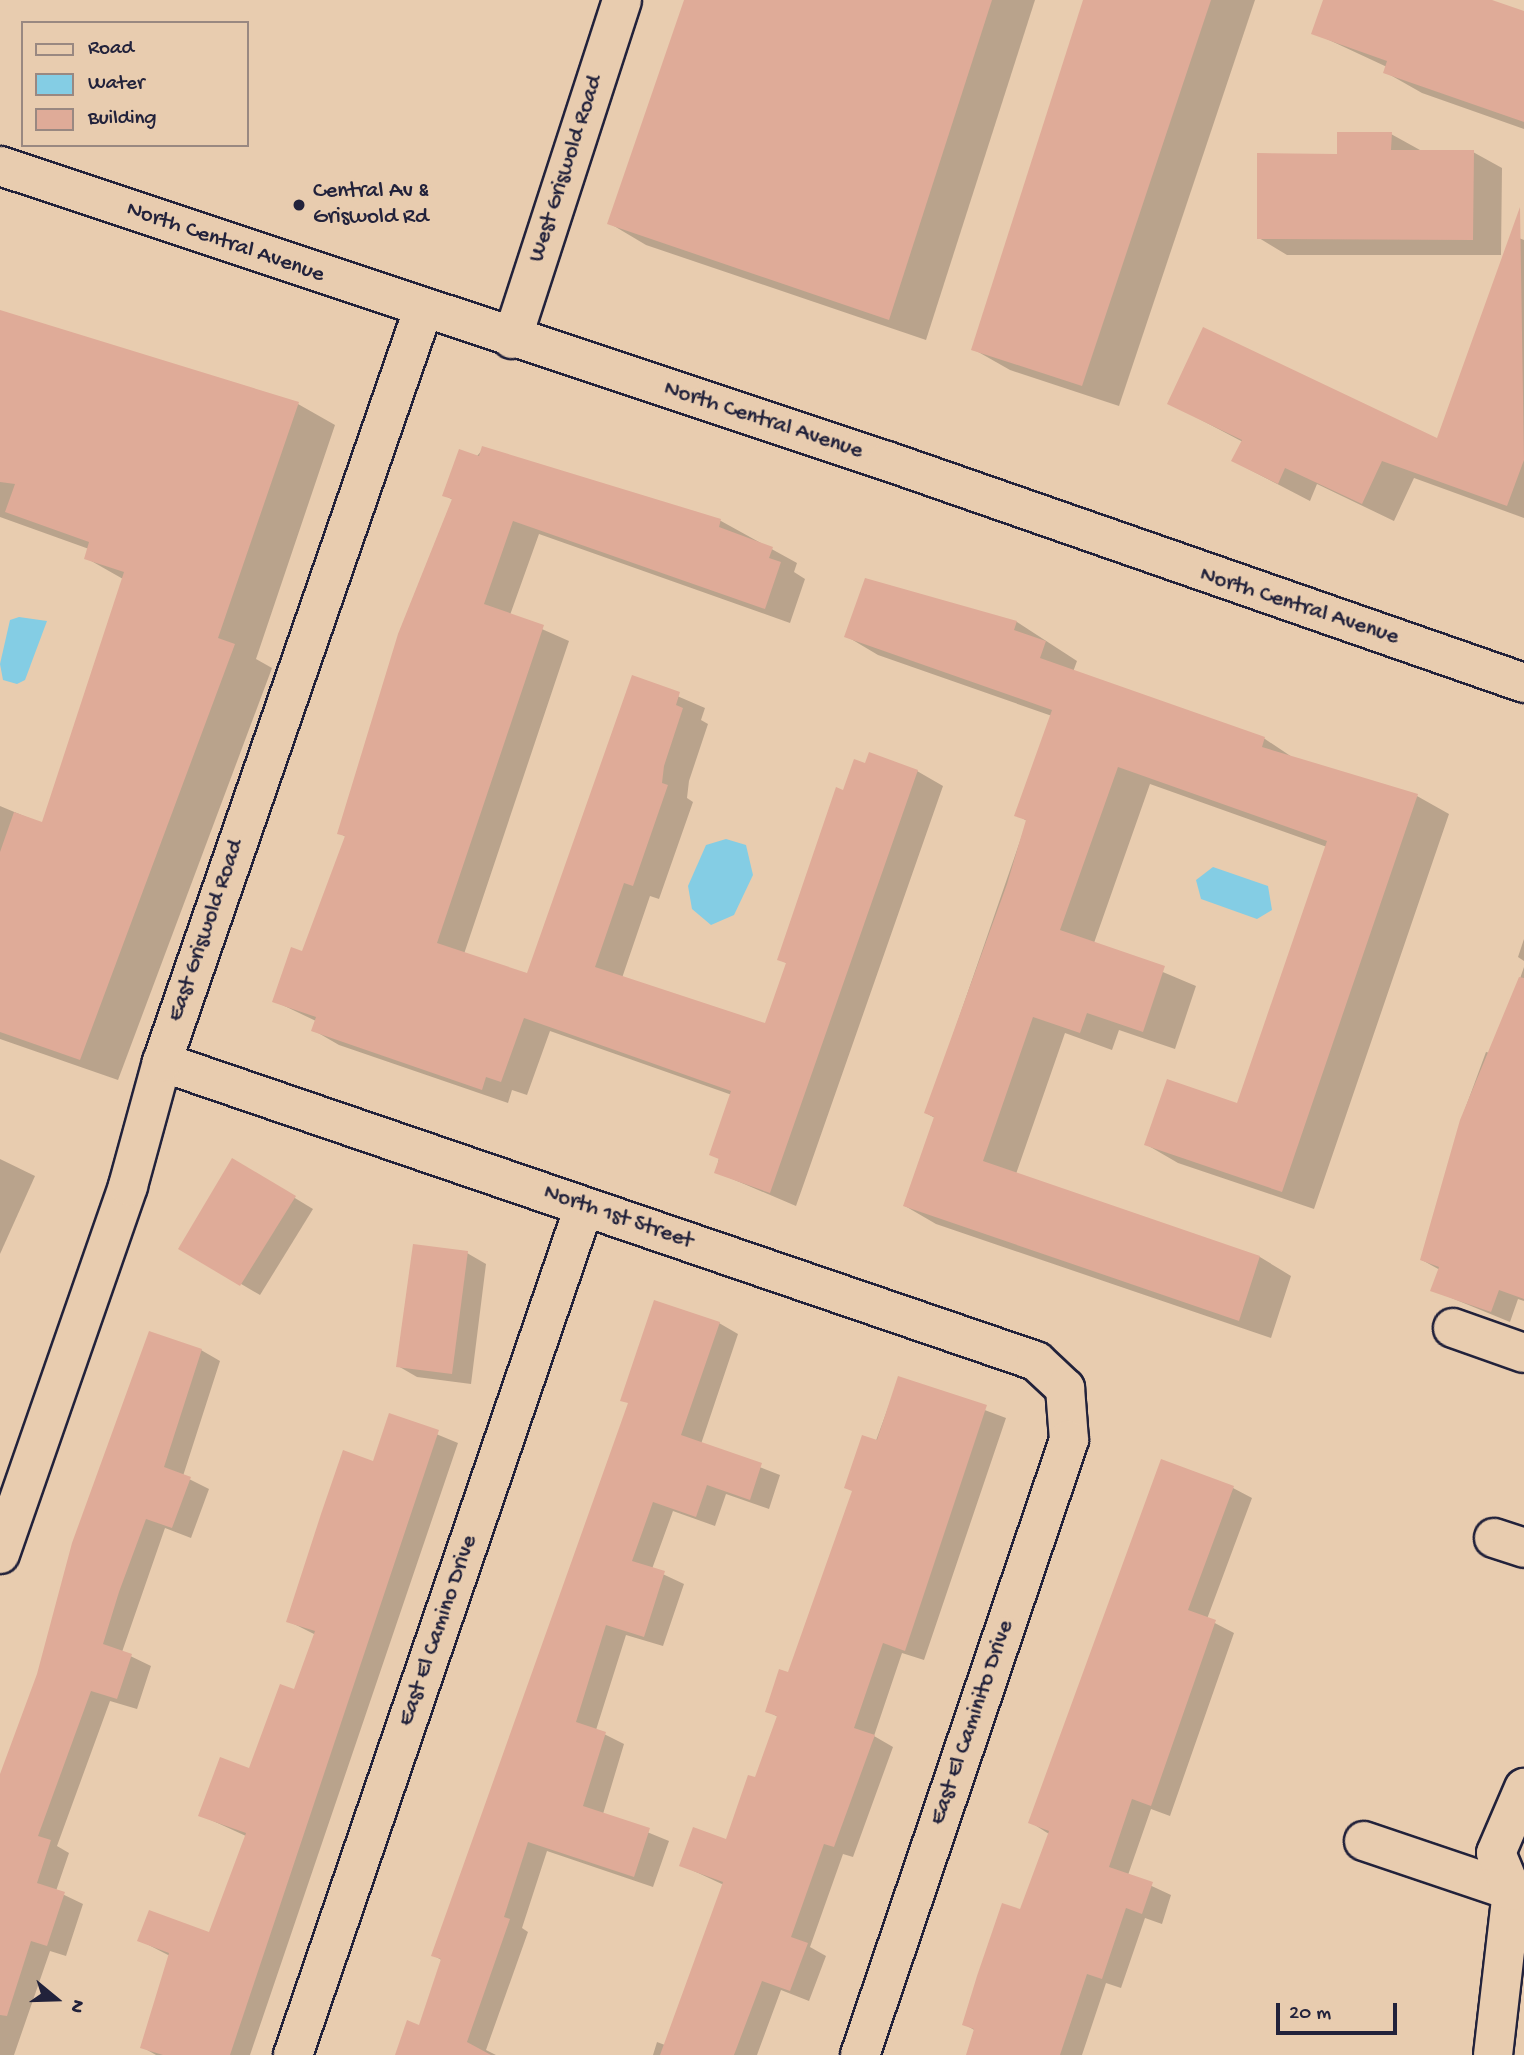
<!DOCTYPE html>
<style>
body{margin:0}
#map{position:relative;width:1524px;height:2055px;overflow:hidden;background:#e8ccaf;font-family:"Gochi Hand",sans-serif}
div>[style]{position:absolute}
.water>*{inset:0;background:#84cde4}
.shadow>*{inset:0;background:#0003}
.building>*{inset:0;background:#dfab98}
.roads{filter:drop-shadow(2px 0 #22223b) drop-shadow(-2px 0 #22223b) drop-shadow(0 2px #22223b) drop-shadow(0 -2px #22223b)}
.minor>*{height:38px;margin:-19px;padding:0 19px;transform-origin:19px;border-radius:19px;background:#e8ccaf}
.major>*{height:38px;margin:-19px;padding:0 19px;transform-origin:19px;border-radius:19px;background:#e8ccaf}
.dots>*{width:19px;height:19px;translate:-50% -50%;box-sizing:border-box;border:4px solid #e8ccaf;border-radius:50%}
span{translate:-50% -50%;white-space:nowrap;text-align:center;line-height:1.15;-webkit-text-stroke:7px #e8ccaf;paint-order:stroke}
.street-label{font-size:23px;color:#22223b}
.poi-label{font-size:23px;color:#22223b}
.left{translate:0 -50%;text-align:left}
.legend{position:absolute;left:21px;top:21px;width:228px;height:126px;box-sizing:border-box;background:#e8ccaf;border:2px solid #998881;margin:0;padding:9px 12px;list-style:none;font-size:21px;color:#22223b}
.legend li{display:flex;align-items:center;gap:14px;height:35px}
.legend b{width:35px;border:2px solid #998881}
.north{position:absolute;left:21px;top:1964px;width:70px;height:70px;-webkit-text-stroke:5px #e8ccaf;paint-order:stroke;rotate:109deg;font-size:19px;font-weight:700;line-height:28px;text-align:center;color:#22223b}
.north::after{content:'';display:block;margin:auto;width:24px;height:32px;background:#22223b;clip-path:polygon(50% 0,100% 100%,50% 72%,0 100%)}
.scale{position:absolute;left:1276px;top:2003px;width:121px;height:32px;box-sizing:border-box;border:4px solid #22223b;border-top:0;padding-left:9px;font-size:21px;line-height:24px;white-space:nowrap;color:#22223b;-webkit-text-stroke:5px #e8ccaf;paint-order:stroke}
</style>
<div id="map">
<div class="water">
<div style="clip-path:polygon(19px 617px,47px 621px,25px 680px,17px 684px,3px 680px,0 664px,10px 620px)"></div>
<div style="clip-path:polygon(726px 839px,746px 845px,753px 875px,734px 915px,711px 925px,692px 909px,688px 886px,706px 845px)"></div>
<div style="clip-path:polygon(1213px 867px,1268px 886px,1272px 910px,1257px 919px,1201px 899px,1196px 880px)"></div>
</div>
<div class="shadow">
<div style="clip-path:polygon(687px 0,1035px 0,926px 340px,646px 245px,609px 223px)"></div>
<div style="clip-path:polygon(1086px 0,1255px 0,1119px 406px,1010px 370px,973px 349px)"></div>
<div style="clip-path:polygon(1325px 0,1487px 0,1524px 13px,1524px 129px,1422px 93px,1385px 72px,1387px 67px,1314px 33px)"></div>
<div style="clip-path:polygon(1391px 134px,1420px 150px,1473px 152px,1502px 168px,1501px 255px,1287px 255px,1259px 238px,1339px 156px)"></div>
<div style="clip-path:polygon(1511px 235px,1524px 240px,1524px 518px,1414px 478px,1394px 521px,1317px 484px,1310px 501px,1233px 461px,1243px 442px,1169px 403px,1438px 441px)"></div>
<div style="clip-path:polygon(0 311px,298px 404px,335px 425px,256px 659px,272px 668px,118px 1080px,0 1039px,0 806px,43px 824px,123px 579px,86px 558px,89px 549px,0 517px)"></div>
<div style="clip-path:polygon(483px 449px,721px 521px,797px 563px,794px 572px,805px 579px,790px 623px,539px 534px,510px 615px,569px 641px,464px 954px,528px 975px,633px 677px,705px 708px,701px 720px,708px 724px,689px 781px,687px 798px,693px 802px,659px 899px,650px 896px,622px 978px,766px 1025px,788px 964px,779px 959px,844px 792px,866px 765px,917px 771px,943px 786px,796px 1206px,716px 1172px,732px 1095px,550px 1031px,527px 1095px,512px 1090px,508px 1103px,339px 1045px,313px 1030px,316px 1021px,274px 1001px,303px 953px,346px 837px,339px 833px,453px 500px,444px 495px)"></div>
<div style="clip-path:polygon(866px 580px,1017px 622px,1077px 661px,1073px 672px,1265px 739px,1295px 759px,1417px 796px,1449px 814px,1314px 1209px,1178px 1163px,1147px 1145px,1239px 1106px,1327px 847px,1150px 784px,1094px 943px,1196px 986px,1175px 1049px,1119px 1030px,1112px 1050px,1065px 1033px,1016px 1174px,1260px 1257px,1291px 1276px,1271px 1338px,936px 1224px,905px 1206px,935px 1118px,926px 1113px,1027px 821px,1017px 815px,1052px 716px,878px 655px,846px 636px)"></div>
<div style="clip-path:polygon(1524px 939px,1524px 961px,1518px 957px)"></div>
<div style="clip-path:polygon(1524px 967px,1524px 1301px,1518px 1299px,1510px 1322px,1432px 1290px,1440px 1270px,1422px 1260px,1461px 1120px,1486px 1052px,1494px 1054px)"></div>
<div style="clip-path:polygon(0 1159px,35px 1176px,0 1254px)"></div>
<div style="clip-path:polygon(232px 1160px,313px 1209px,260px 1295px,180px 1248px)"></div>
<div style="clip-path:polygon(467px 1253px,486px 1264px,471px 1384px,417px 1377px,398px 1366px)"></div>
<div style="clip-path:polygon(719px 1323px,738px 1334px,701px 1444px,780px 1475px,769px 1509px,726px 1494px,715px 1526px,673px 1511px,652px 1569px,684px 1584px,663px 1646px,626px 1635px,596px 1730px,624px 1744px,603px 1814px,669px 1841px,653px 1887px,547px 1851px,522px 1928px,528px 1932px,486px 2050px,496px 2055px,398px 2055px,420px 2027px,443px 1961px,433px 1955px)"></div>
<div style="clip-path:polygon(201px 1350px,220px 1361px,183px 1476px,209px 1489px,191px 1538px,165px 1528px,122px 1652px,151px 1666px,137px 1709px,110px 1701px,57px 1846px,69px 1853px,56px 1891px,83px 1904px,66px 1956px,50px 1951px,14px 2055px,0 2055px,0 1783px)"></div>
<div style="clip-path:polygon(899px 1378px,1006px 1418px,924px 1660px,902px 1653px,874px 1736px,893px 1747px,853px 1857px,843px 1854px,810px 1947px,826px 1956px,809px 2001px,781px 1990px,757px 2055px,653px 2055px,657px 2042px,665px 2045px,724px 1885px,681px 1865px,728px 1841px,757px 1780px,778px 1717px,767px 1711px,790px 1675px)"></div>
<div style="clip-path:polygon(390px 1415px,458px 1443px,250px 2055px,156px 2055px,142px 2047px,170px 1956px,139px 1940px,210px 1935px,246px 1836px,200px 1815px,250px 1770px,295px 1691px,316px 1635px,288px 1621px,374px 1463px)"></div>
<div style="clip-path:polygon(1233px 1488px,1252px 1498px,1207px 1619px,1234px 1633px,1170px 1816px,1151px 1809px,1128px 1875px,1171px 1895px,1162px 1924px,1145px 1918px,1121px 1988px,1106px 1983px,1082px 2055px,968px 2055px,976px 2031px,964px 2024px,1021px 1911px,1049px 1834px,1030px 1822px)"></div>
</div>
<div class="building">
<div style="clip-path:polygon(684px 0,992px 0,889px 320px,607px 224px)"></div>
<div style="clip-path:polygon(1083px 0,1211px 0,1082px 386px,971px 350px)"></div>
<div style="clip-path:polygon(1323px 0,1492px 0,1524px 11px,1524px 122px,1383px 73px,1387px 61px,1311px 34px)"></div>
<div style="clip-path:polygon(1337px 132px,1392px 132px,1391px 150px,1474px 150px,1473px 240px,1257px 239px,1257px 153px,1337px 154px)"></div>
<div style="clip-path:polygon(1520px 207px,1524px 460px,1507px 506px,1382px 461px,1362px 504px,1285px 468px,1278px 484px,1231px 461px,1242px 440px,1167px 404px,1203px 327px,1437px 438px)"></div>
<div style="clip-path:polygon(0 310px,299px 402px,218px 638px,235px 644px,80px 1060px,0 1032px,0 852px,14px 812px,42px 822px,124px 572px,84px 559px,89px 542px,5px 512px,15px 484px,0 482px)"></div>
<div style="clip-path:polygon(482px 446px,721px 519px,719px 527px,773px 547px,769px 558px,781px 562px,765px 609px,513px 521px,484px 604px,544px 625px,437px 943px,527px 973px,632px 675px,680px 692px,676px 705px,683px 708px,664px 766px,662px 783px,668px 785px,633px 886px,624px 883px,595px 967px,765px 1023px,786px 963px,777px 960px,836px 787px,843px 790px,854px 759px,865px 763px,869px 752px,918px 770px,770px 1193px,714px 1173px,719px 1159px,709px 1155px,731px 1091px,524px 1018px,501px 1082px,486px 1077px,482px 1090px,311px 1031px,316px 1017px,272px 1002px,291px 947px,302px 951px,345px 836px,337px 834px,398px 634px,452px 499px,442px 496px,459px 449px,479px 456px)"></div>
<div style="clip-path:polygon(865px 578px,1017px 621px,1014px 630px,1046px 641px,1040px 658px,1265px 737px,1262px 747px,1418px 794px,1282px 1192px,1144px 1145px,1167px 1079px,1237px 1103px,1327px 841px,1118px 767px,1060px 930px,1165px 966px,1143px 1032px,1087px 1013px,1080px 1033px,1033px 1017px,983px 1161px,1260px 1256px,1239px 1321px,903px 1206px,934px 1117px,924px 1113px,1007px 884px,1026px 820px,1014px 816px,1052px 710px,844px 637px)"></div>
<div style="clip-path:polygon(1519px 977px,1524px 978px,1524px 1299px,1499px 1290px,1491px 1312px,1430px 1291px,1439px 1267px,1420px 1260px,1460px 1120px)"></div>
<div style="clip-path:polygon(232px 1158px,296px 1196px,240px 1286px,178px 1249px)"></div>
<div style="clip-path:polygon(413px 1244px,468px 1251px,452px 1374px,396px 1367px)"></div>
<div style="clip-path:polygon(654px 1300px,720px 1322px,681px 1435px,762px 1463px,750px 1500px,707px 1485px,696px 1517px,653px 1502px,632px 1561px,665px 1571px,644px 1637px,606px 1625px,576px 1722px,606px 1732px,583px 1806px,650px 1828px,634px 1877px,528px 1842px,504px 1917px,510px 1919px,467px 2042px,491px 2055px,395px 2055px,407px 2020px,419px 2025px,441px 1959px,431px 1956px,628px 1403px,620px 1401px)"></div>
<div style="clip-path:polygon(149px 1331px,202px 1349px,164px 1467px,191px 1477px,172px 1528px,146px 1519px,119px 1592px,103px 1644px,132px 1654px,117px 1699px,91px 1691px,38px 1836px,51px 1840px,37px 1883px,65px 1892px,47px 1946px,31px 1941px,7px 2016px,0 2015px,0 1774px,37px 1674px,72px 1543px)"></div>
<div style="clip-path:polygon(898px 1376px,987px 1405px,905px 1651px,883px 1643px,854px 1728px,875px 1735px,834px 1847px,824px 1844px,791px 1937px,808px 1943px,790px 1991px,762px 1981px,734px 2055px,660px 2055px,723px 1882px,679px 1866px,693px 1827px,726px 1839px,748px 1775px,755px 1777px,777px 1716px,765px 1712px,779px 1669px,788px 1672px,852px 1491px,844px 1488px,862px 1435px,877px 1440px)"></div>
<div style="clip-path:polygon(389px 1413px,439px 1430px,230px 2055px,163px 2055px,140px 2048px,169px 1953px,137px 1941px,149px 1910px,209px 1932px,246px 1833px,198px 1816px,220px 1757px,249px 1768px,280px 1684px,294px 1689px,315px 1631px,286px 1622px,321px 1514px,343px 1450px,373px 1461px)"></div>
<div style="clip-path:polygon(1161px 1459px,1234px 1486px,1188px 1610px,1216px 1620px,1151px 1806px,1132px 1799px,1109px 1867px,1153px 1882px,1142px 1914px,1126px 1908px,1102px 1979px,1087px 1974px,1060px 2055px,966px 2055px,974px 2029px,962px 2025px,977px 1976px,1002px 1903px,1020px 1909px,1049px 1831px,1028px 1823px)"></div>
</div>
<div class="roads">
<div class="minor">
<div style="left:512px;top:339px;width:356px;rotate:-72deg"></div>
<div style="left:162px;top:1062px;width:924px;rotate:18.89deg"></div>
<div style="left:1036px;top:1361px;width:40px;rotate:43deg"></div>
<div style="left:1065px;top:1388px;width:52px;rotate:85.6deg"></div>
<div style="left:1069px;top:1440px;width:650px;rotate:108.77deg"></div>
<div style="left:1453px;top:1328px;width:75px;rotate:19.4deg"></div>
<div style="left:1494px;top:1538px;width:32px;rotate:18deg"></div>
<div style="left:0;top:1554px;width:390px;rotate:-70.8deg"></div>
<div style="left:128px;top:1186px;width:129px;rotate:-74.7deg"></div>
<div style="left:162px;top:1062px;width:796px;rotate:-70.86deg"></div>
<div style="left:1364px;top:1841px;width:156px;rotate:18.7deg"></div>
<div style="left:293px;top:2055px;width:897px;rotate:-71.06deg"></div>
<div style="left:1493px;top:2055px;width:165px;rotate:-83.4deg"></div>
<div style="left:1512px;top:1891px;width:41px;rotate:-112.8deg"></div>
<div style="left:1496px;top:1853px;width:71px;rotate:-66.7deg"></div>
</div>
<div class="major">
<div style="left:0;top:166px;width:935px;rotate:18.4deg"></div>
<div style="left:887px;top:461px;width:675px;rotate:19.21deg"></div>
</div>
</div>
<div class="dots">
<div style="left:299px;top:205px;background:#22223b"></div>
</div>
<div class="street-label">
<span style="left:567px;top:169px;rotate:-72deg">West Griswold Road</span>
<span style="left:225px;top:243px;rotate:19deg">North Central Avenue</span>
<span style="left:763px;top:421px;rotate:18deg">North Central Avenue</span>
<span style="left:1299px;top:607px;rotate:18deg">North Central Avenue</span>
<span style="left:207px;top:931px;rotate:-71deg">East Griswold Road</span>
<span style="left:618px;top:1218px;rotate:19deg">North 1st Street</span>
<span style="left:439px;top:1631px;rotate:-71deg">East El Camino Drive</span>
<span style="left:973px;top:1723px;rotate:-71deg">East El Caminito Drive</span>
</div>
<div class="poi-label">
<span class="left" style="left:313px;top:205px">Central Av &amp;<br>Griswold Rd</span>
</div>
<ul class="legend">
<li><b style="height:9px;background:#e8ccaf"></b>Road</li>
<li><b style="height:19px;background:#84cde4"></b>Water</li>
<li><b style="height:19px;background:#dfab98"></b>Building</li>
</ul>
<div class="north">N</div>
<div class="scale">20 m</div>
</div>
